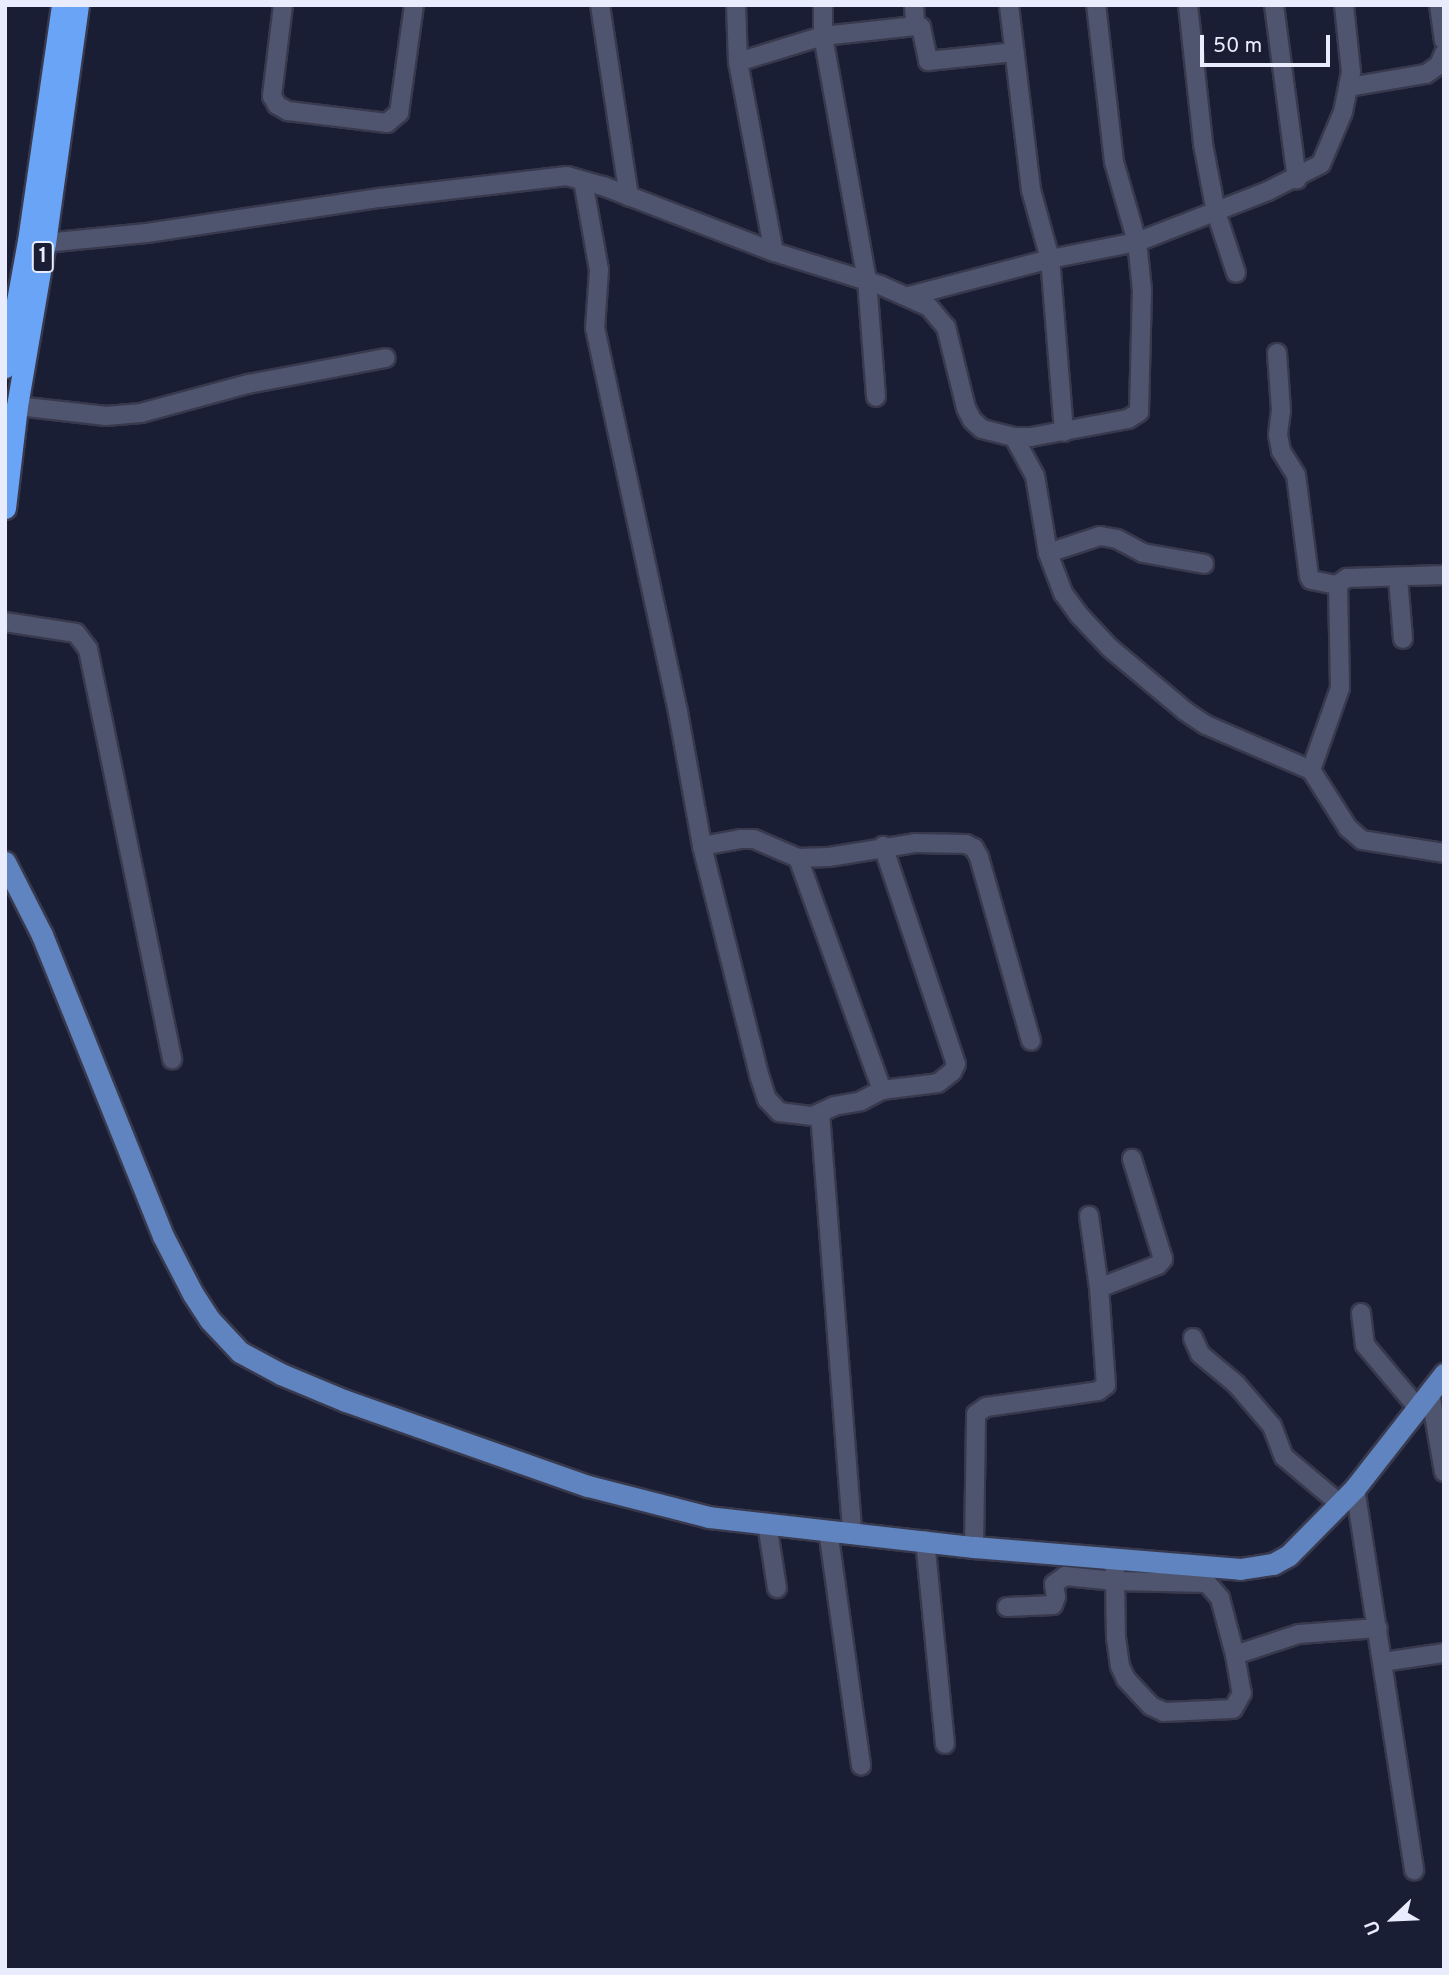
<!DOCTYPE html>
<style>
body{margin:0}
#map{position:relative;width:1449px;height:1975px;overflow:hidden;background:#1a1e35;font-family:Overpass,sans-serif}
div>[style]{position:absolute}
.roads{filter:drop-shadow(2px 0 #38394d) drop-shadow(-2px 0 #38394d) drop-shadow(0 2px #38394d) drop-shadow(0 -2px #38394d)}
.minor>*{height:18px;margin:-9px;padding:0 9px;transform-origin:9px;border-radius:9px;background:#4f546f}
.major>*{height:21px;margin:-10.5px;padding:0 10.5px;transform-origin:10.5px;border-radius:10.5px;background:#5f84c0}
.highway>*{height:21px;margin:-10.5px;padding:0 10.5px;transform-origin:10.5px;border-radius:10.5px;background:#69a4f6}
span{translate:-50% -50%;white-space:nowrap;text-align:center;line-height:1.15;-webkit-text-stroke:7px #1a1e35;paint-order:stroke}
.shield-label span{padding:2px 5px;background:#1a1e35;border:2px solid;border-radius:5px;-webkit-text-stroke-width:0}
.shield-label{font-size:21px;color:#e8ecfc;font-weight:700}
.frame{position:absolute;inset:0;border:7px solid #e8ecfc;pointer-events:none}
.north{position:absolute;left:1358px;top:1884px;width:70px;height:70px;-webkit-text-stroke:5px #1a1e35;paint-order:stroke;rotate:247deg;font-size:19px;font-weight:700;line-height:28px;text-align:center;color:#e8ecfc}
.north::after{content:'';display:block;margin:auto;width:24px;height:32px;background:#e8ecfc;clip-path:polygon(50% 0,100% 100%,50% 72%,0 100%)}
.scale{position:absolute;left:1200px;top:35px;width:130px;height:32px;box-sizing:border-box;border:4px solid #e8ecfc;border-top:0;padding-left:9px;font-size:21px;line-height:24px;white-space:nowrap;color:#e8ecfc;-webkit-text-stroke:5px #1a1e35;paint-order:stroke}
</style>
<div id="map">
<div class="roads">
<div class="minor">
<div style="left:283px;top:5px;width:92px;rotate:96.9deg"></div>
<div style="left:272px;top:96px;width:10px;rotate:61deg"></div>
<div style="left:277px;top:105px;width:13px;rotate:29deg"></div>
<div style="left:288px;top:111px;width:100px;rotate:6.9deg"></div>
<div style="left:387px;top:123px;width:16px;rotate:-40deg"></div>
<div style="left:399px;top:113px;width:109px;rotate:-82.1deg"></div>
<div style="left:600px;top:5px;width:194px;rotate:81.4deg"></div>
<div style="left:736px;top:5px;width:57px;rotate:88deg"></div>
<div style="left:738px;top:62px;width:193px;rotate:79.3deg"></div>
<div style="left:823px;top:5px;width:31px;rotate:90deg"></div>
<div style="left:823px;top:36px;width:248px;rotate:79.8deg"></div>
<div style="left:867px;top:280px;width:117px;rotate:85.6deg"></div>
<div style="left:914px;top:5px;width:21px;rotate:87deg"></div>
<div style="left:1188px;top:5px;width:140px;rotate:83.8deg"></div>
<div style="left:1203px;top:144px;width:69px;rotate:79.2deg"></div>
<div style="left:1216px;top:212px;width:64px;rotate:71.8deg"></div>
<div style="left:1274px;top:5px;width:176px;rotate:82.5deg"></div>
<div style="left:1439px;top:5px;width:36px;rotate:82deg"></div>
<div style="left:738px;top:62px;width:89px;rotate:-17deg"></div>
<div style="left:823px;top:36px;width:93px;rotate:-6.2deg"></div>
<div style="left:915px;top:26px;width:6px;rotate:9deg"></div>
<div style="left:921px;top:27px;width:35px;rotate:78deg"></div>
<div style="left:928px;top:61px;width:87px;rotate:-5.9deg"></div>
<div style="left:1349px;top:87px;width:78px;rotate:-9.6deg"></div>
<div style="left:1426px;top:74px;width:16px;rotate:-35deg"></div>
<div style="left:1439px;top:65px;width:13px;rotate:-67deg"></div>
<div style="left:583px;top:181px;width:90px;rotate:79.8deg"></div>
<div style="left:599px;top:270px;width:58px;rotate:93.9deg"></div>
<div style="left:595px;top:328px;width:393px;rotate:77.8deg"></div>
<div style="left:678px;top:712px;width:136px;rotate:79.8deg"></div>
<div style="left:702px;top:846px;width:239px;rotate:76deg"></div>
<div style="left:760px;top:1078px;width:22px;rotate:72deg"></div>
<div style="left:767px;top:1099px;width:18px;rotate:47deg"></div>
<div style="left:779px;top:1112px;width:34px;rotate:7deg"></div>
<div style="left:813px;top:1116px;width:23px;rotate:-25deg"></div>
<div style="left:834px;top:1106px;width:27px;rotate:-10deg"></div>
<div style="left:861px;top:1101px;width:24px;rotate:-28deg"></div>
<div style="left:882px;top:1090px;width:56px;rotate:-7.1deg"></div>
<div style="left:938px;top:1083px;width:18px;rotate:-38deg"></div>
<div style="left:952px;top:1072px;width:9px;rotate:-63deg"></div>
<div style="left:956px;top:1064px;width:230px;rotate:-108.5deg"></div>
<div style="left:45px;top:243px;width:102px;rotate:-5.6deg"></div>
<div style="left:147px;top:233px;width:235px;rotate:-8.6deg"></div>
<div style="left:379px;top:198px;width:189px;rotate:-6.7deg"></div>
<div style="left:567px;top:176px;width:37px;rotate:16deg"></div>
<div style="left:603px;top:186px;width:183px;rotate:21.1deg"></div>
<div style="left:774px;top:252px;width:111px;rotate:17.3deg"></div>
<div style="left:880px;top:285px;width:54px;rotate:24.2deg"></div>
<div style="left:929px;top:307px;width:26px;rotate:50deg"></div>
<div style="left:946px;top:327px;width:83px;rotate:76.1deg"></div>
<div style="left:966px;top:408px;width:13px;rotate:63deg"></div>
<div style="left:972px;top:420px;width:13px;rotate:42deg"></div>
<div style="left:982px;top:429px;width:33px;rotate:14deg"></div>
<div style="left:1014px;top:437px;width:17px"></div>
<div style="left:1031px;top:437px;width:99px;rotate:-10.5deg"></div>
<div style="left:1128px;top:419px;width:13px;rotate:-32deg"></div>
<div style="left:1139px;top:412px;width:122px;rotate:-88.6deg"></div>
<div style="left:1142px;top:290px;width:48px;rotate:-95.9deg"></div>
<div style="left:1137px;top:242px;width:83px;rotate:-106deg"></div>
<div style="left:1114px;top:162px;width:158px;rotate:-96.5deg"></div>
<div style="left:909px;top:296px;width:146px;rotate:-14.7deg"></div>
<div style="left:1050px;top:259px;width:72px;rotate:-105.4deg"></div>
<div style="left:1031px;top:190px;width:186px;rotate:-96.8deg"></div>
<div style="left:1277px;top:353px;width:57px;rotate:86deg"></div>
<div style="left:1281px;top:410px;width:25px;rotate:97deg"></div>
<div style="left:1278px;top:435px;width:16px;rotate:79deg"></div>
<div style="left:1281px;top:451px;width:28px;rotate:58deg"></div>
<div style="left:1296px;top:475px;width:102px;rotate:82.7deg"></div>
<div style="left:1309px;top:576px;width:4px;rotate:63deg"></div>
<div style="left:1311px;top:580px;width:26px;rotate:11deg"></div>
<div style="left:17px;top:406px;width:90px;rotate:6.4deg"></div>
<div style="left:106px;top:416px;width:35px;rotate:-5deg"></div>
<div style="left:141px;top:413px;width:111px;rotate:-15.2deg"></div>
<div style="left:248px;top:384px;width:140px;rotate:-10.7deg"></div>
<div style="left:1064px;top:432px;width:174px;rotate:-94.6deg"></div>
<div style="left:1050px;top:259px;width:89px;rotate:-11.1deg"></div>
<div style="left:1137px;top:242px;width:141px;rotate:-21.3deg"></div>
<div style="left:1268px;top:191px;width:59px;rotate:-27deg"></div>
<div style="left:1321px;top:164px;width:56px;rotate:-67.1deg"></div>
<div style="left:1343px;top:112px;width:41px;rotate:-78.7deg"></div>
<div style="left:1351px;top:72px;width:67px;rotate:-96deg"></div>
<div style="left:1014px;top:437px;width:44px;rotate:61.7deg"></div>
<div style="left:1035px;top:476px;width:78px;rotate:80.4deg"></div>
<div style="left:1048px;top:553px;width:43px;rotate:69.4deg"></div>
<div style="left:1063px;top:593px;width:27px;rotate:54deg"></div>
<div style="left:1079px;top:615px;width:45px;rotate:46.8deg"></div>
<div style="left:1110px;top:648px;width:98px;rotate:40deg"></div>
<div style="left:1185px;top:711px;width:25px;rotate:34deg"></div>
<div style="left:1206px;top:725px;width:114px;rotate:23.2deg"></div>
<div style="left:1311px;top:770px;width:69px;rotate:57.5deg"></div>
<div style="left:1348px;top:828px;width:18px;rotate:41deg"></div>
<div style="left:1362px;top:840px;width:83px;rotate:9deg"></div>
<div style="left:1048px;top:553px;width:55px;rotate:-18.1deg"></div>
<div style="left:1100px;top:536px;width:17px;rotate:10deg"></div>
<div style="left:1117px;top:539px;width:30px;rotate:28deg"></div>
<div style="left:1143px;top:553px;width:62px;rotate:10.2deg"></div>
<div style="left:1398px;top:578px;width:61px;rotate:85.3deg"></div>
<div style="left:5px;top:622px;width:72px;rotate:8.8deg"></div>
<div style="left:76px;top:633px;width:20px;rotate:53deg"></div>
<div style="left:88px;top:649px;width:419px;rotate:78.4deg"></div>
<div style="left:1311px;top:770px;width:87px;rotate:-70.5deg"></div>
<div style="left:1340px;top:688px;width:104px;rotate:-91.1deg"></div>
<div style="left:1338px;top:584px;width:11px;rotate:-34deg"></div>
<div style="left:1347px;top:578px;width:97px;rotate:-1.8deg"></div>
<div style="left:702px;top:846px;width:39px;rotate:-10deg"></div>
<div style="left:740px;top:839px;width:14px"></div>
<div style="left:754px;top:839px;width:48px;rotate:23.4deg"></div>
<div style="left:798px;top:858px;width:31px;rotate:-2deg"></div>
<div style="left:829px;top:857px;width:87px;rotate:-9.2deg"></div>
<div style="left:915px;top:843px;width:51px;rotate:1.1deg"></div>
<div style="left:966px;top:844px;width:9px;rotate:27deg"></div>
<div style="left:974px;top:848px;width:10px;rotate:61deg"></div>
<div style="left:979px;top:857px;width:191px;rotate:74.2deg"></div>
<div style="left:798px;top:858px;width:247px;rotate:70.1deg"></div>
<div style="left:820px;top:1113px;width:420px;rotate:85.6deg"></div>
<div style="left:1099px;top:1288px;width:63px;rotate:-21.3deg"></div>
<div style="left:1158px;top:1265px;width:8px;rotate:-50deg"></div>
<div style="left:1163px;top:1259px;width:105px;rotate:-107.2deg"></div>
<div style="left:1361px;top:1313px;width:32px;rotate:83deg"></div>
<div style="left:1365px;top:1345px;width:81px;rotate:50deg"></div>
<div style="left:1193px;top:1338px;width:17px;rotate:66deg"></div>
<div style="left:1200px;top:1354px;width:47px;rotate:39.8deg"></div>
<div style="left:1236px;top:1384px;width:55px;rotate:49.4deg"></div>
<div style="left:1272px;top:1426px;width:33px;rotate:69deg"></div>
<div style="left:1284px;top:1457px;width:73px;rotate:40deg"></div>
<div style="left:1430px;top:1392px;width:81px;rotate:80.1deg"></div>
<div style="left:1355px;top:1488px;width:387px;rotate:81.2deg"></div>
<div style="left:767px;top:1524px;width:65px;rotate:81.1deg"></div>
<div style="left:828px;top:1530px;width:238px;rotate:82deg"></div>
<div style="left:925px;top:1540px;width:205px;rotate:84.4deg"></div>
<div style="left:974px;top:1547px;width:133px;rotate:-89.1deg"></div>
<div style="left:976px;top:1414px;width:12px;rotate:-35deg"></div>
<div style="left:986px;top:1407px;width:113px;rotate:-8.1deg"></div>
<div style="left:1098px;top:1391px;width:10px;rotate:-37deg"></div>
<div style="left:1106px;top:1385px;width:97px;rotate:-94.1deg"></div>
<div style="left:1099px;top:1288px;width:73px;rotate:-97.9deg"></div>
<div style="left:1007px;top:1607px;width:46px;rotate:-2.5deg"></div>
<div style="left:1053px;top:1605px;width:9px;rotate:-69deg"></div>
<div style="left:1056px;top:1597px;width:13px;rotate:-99deg"></div>
<div style="left:1054px;top:1584px;width:14px;rotate:-36deg"></div>
<div style="left:1065px;top:1576px;width:50px;rotate:5.7deg"></div>
<div style="left:1115px;top:1581px;width:92px;rotate:1.2deg"></div>
<div style="left:1207px;top:1583px;width:20px;rotate:49deg"></div>
<div style="left:1220px;top:1598px;width:59px;rotate:75.3deg"></div>
<div style="left:1235px;top:1655px;width:39px;rotate:80deg"></div>
<div style="left:1242px;top:1693px;width:18px;rotate:119deg"></div>
<div style="left:1233px;top:1709px;width:69px;rotate:177.5deg"></div>
<div style="left:1164px;top:1712px;width:14px;rotate:-155deg"></div>
<div style="left:1151px;top:1706px;width:37px;rotate:-133deg"></div>
<div style="left:1126px;top:1679px;width:14px;rotate:-115deg"></div>
<div style="left:1120px;top:1666px;width:28px;rotate:-98deg"></div>
<div style="left:1116px;top:1638px;width:57px;rotate:-91deg"></div>
<div style="left:1115px;top:1581px;width:23px;rotate:-92deg"></div>
<div style="left:1235px;top:1655px;width:67px;rotate:-18.2deg"></div>
<div style="left:1299px;top:1634px;width:79px;rotate:-4.3deg"></div>
<div style="left:1383px;top:1662px;width:62px;rotate:-8.4deg"></div>
</div>
<div class="major">
<div style="left:5px;top:862px;width:82px;rotate:63.1deg"></div>
<div style="left:42px;top:935px;width:324px;rotate:68.1deg"></div>
<div style="left:163px;top:1236px;width:65px;rotate:62.7deg"></div>
<div style="left:193px;top:1294px;width:31px;rotate:57deg"></div>
<div style="left:210px;top:1320px;width:44px;rotate:46.8deg"></div>
<div style="left:240px;top:1352px;width:47px;rotate:28.2deg"></div>
<div style="left:281px;top:1374px;width:70px;rotate:22.6deg"></div>
<div style="left:346px;top:1401px;width:256px;rotate:19.4deg"></div>
<div style="left:588px;top:1486px;width:125px;rotate:14.4deg"></div>
<div style="left:709px;top:1517px;width:267px;rotate:6.5deg"></div>
<div style="left:974px;top:1547px;width:267px;rotate:4.7deg"></div>
<div style="left:1240px;top:1569px;width:33px;rotate:-9deg"></div>
<div style="left:1273px;top:1564px;width:18px;rotate:-29deg"></div>
<div style="left:1289px;top:1555px;width:94px;rotate:-45.4deg"></div>
<div style="left:1355px;top:1488px;width:145px;rotate:-52deg"></div>
</div>
<div class="highway">
<div style="left:5px;top:367px;width:128px;rotate:-79.7deg"></div>
<div style="left:28px;top:241px;width:238px;rotate:-81.8deg"></div>
<div style="left:5px;top:508px;width:103px;rotate:-83.3deg"></div>
<div style="left:17px;top:406px;width:165px;rotate:-80.3deg"></div>
<div style="left:45px;top:243px;width:240px;rotate:-82.1deg"></div>
</div>
</div>
<div class="shield-label">
<span style="left:43px;top:257px">1</span>
</div>
<div class="frame"></div>
<div class="north">U</div>
<div class="scale">50 m</div>
</div>
